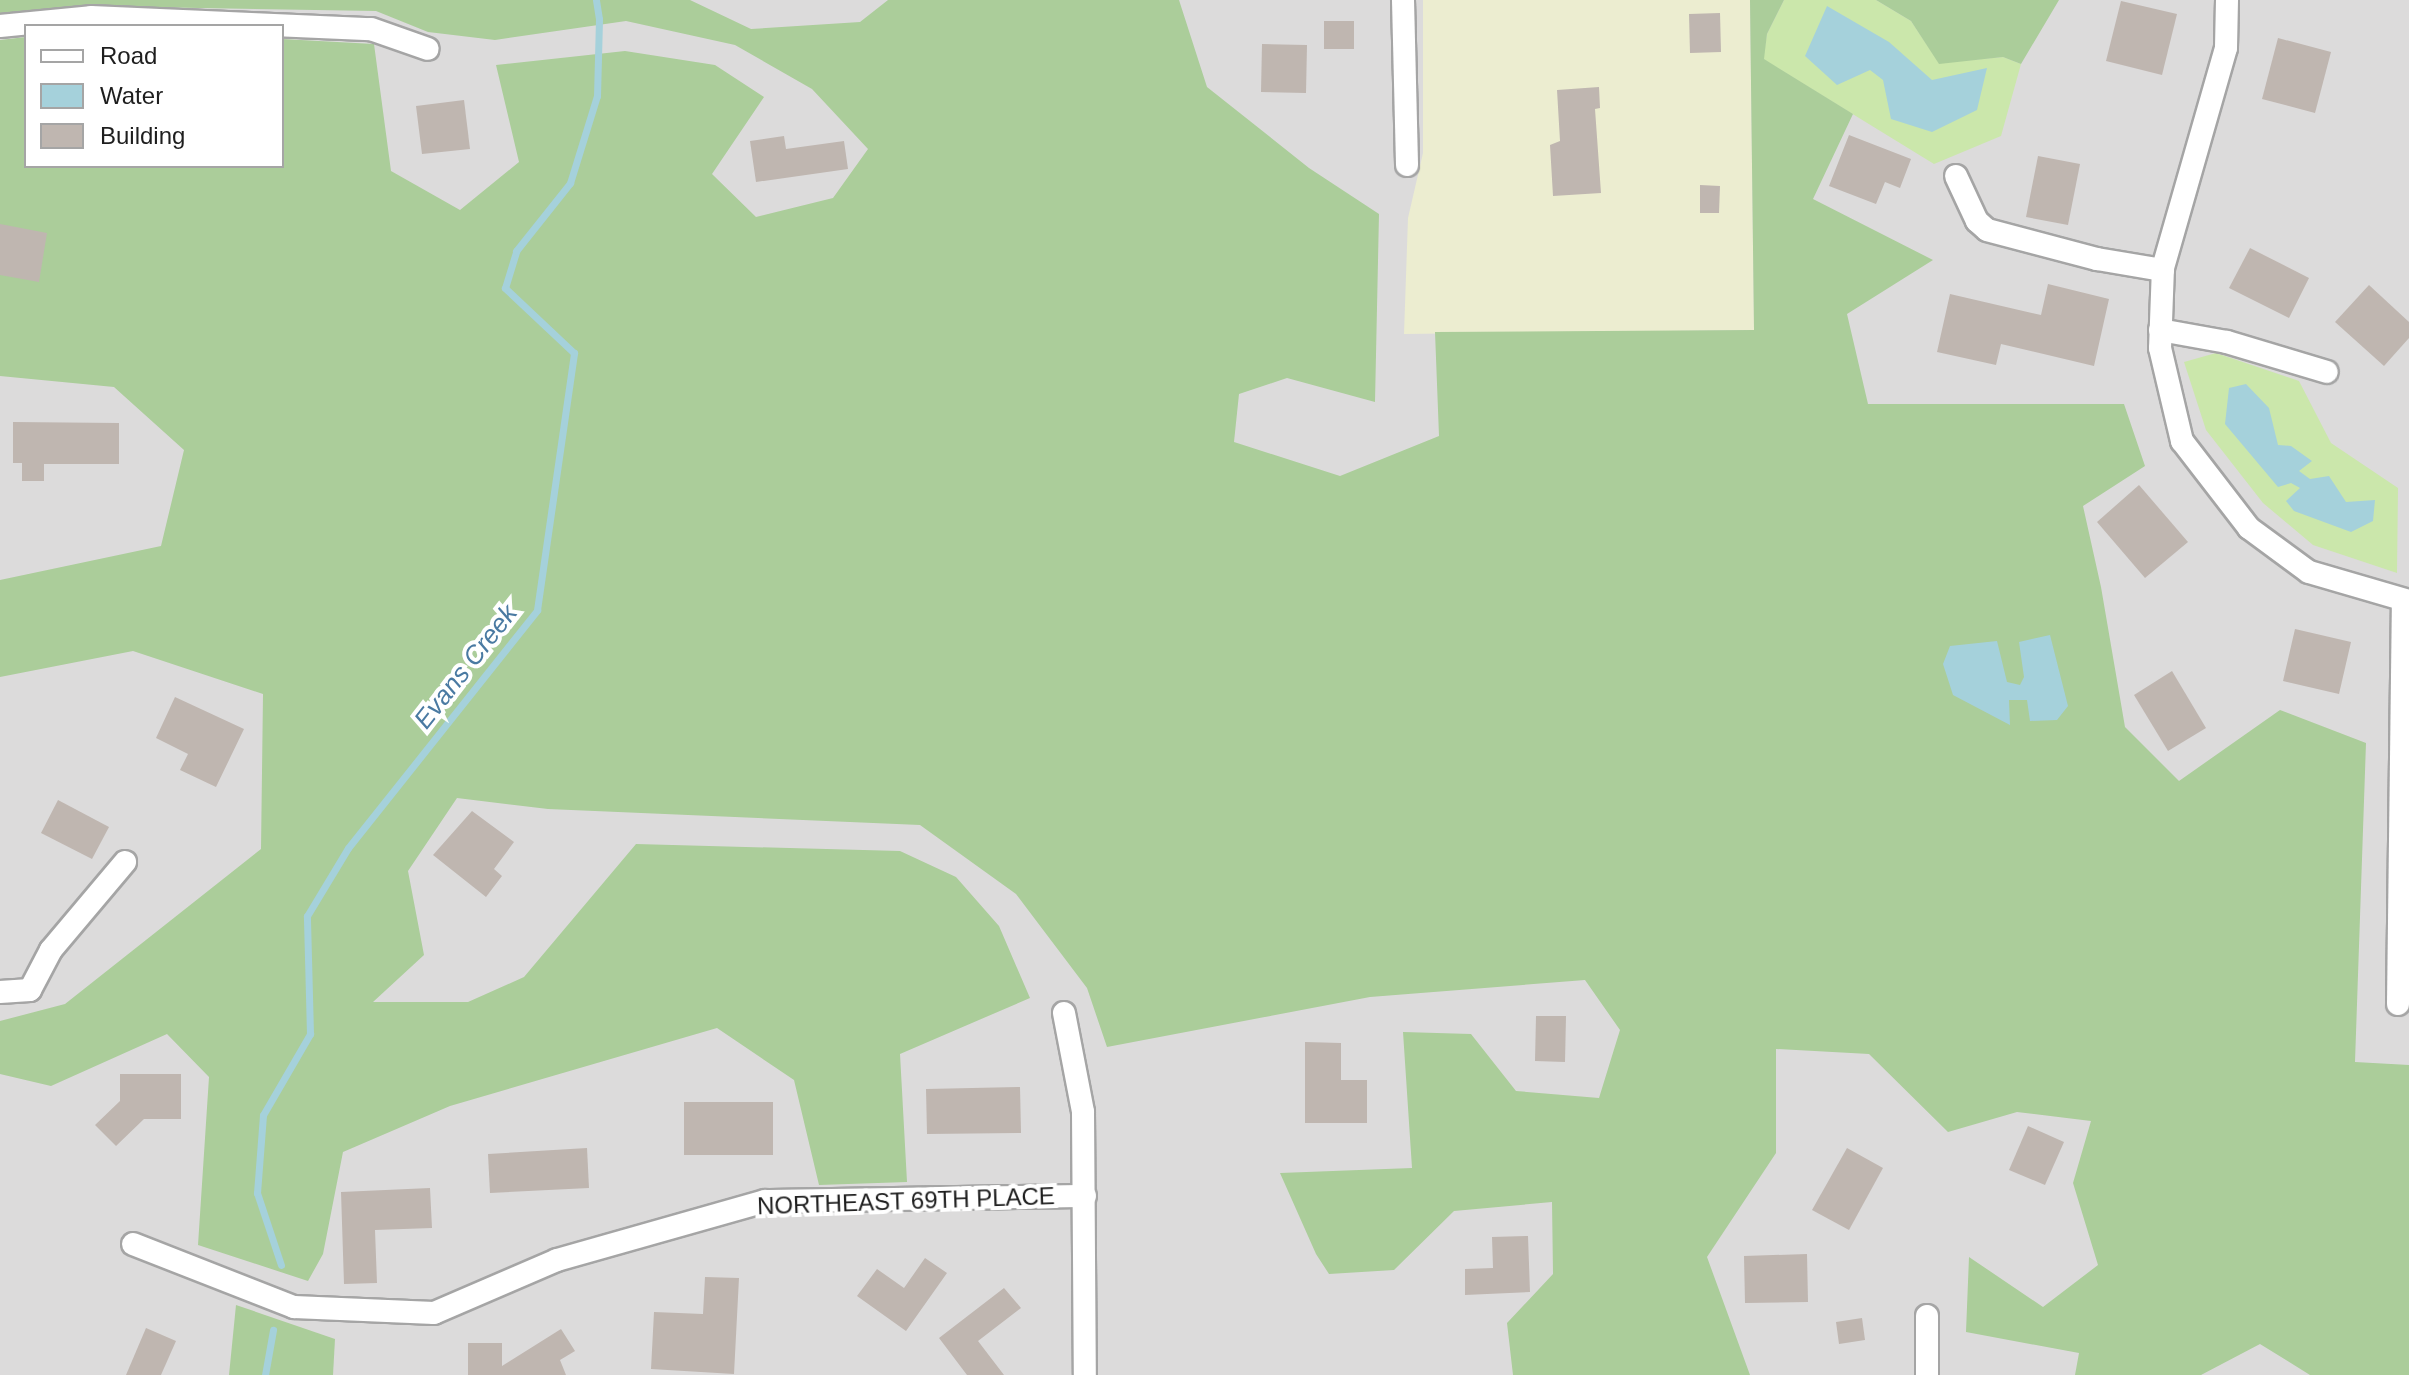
<!DOCTYPE html>
<style>
body{margin:0}
#map{position:relative;width:2409px;height:1375px;overflow:hidden;background:#eeebe4;font-family:Arial,sans-serif}
div>[style]{position:absolute}
.residential>*{inset:0;background:#dcdbdb}
.farmland>*{inset:0;background:#ecedd0}
.grass>*{inset:0;background:#cbe7ab}
.forest>*{inset:0;background:#abcd9a}
.water>*{inset:0;background:#a5d1db}
.stream>*{height:7px;margin:-3.5px;padding:0 3.5px;transform-origin:3.5px;border-radius:3.5px;background:#a5d1db}
.building>*{inset:0;background:#bfb6b0}
.roads{filter:drop-shadow(2px 0 #a5a5a5) drop-shadow(-2px 0 #a5a5a5) drop-shadow(0 2px #a5a5a5) drop-shadow(0 -2px #a5a5a5)}
.minor>*{height:22px;margin:-11px;padding:0 11px;transform-origin:11px;border-radius:11px;background:#fff}
span{translate:-50% -50%;white-space:nowrap;text-align:center;line-height:1.15;-webkit-text-stroke:8px #fff;paint-order:stroke}
.street-label{font-size:24px;color:#1e1e1e}
.water-label{font-size:26px;color:#4a7aa2;font-style:italic}
.legend{position:absolute;left:24px;top:24px;width:260px;height:144px;box-sizing:border-box;background:#fff;border:2px solid #a5a5a5;margin:0;padding:10px 14px;list-style:none;font-size:24px;color:#1e1e1e}
.legend li{display:flex;align-items:center;gap:16px;height:40px}
.legend b{width:40px;border:2px solid #a5a5a5}
</style>
<div id="map">
<div class="residential">
<div style="clip-path:polygon(evenodd,0 0,2409px 0,2409px 1375px,0 1375px,0 0,26px 26px,282px 26px,282px 166px,26px 166px,26px 26px)"></div>
</div>
<div class="farmland">
<div style="clip-path:polygon(1423px 0,1750px 0,1754px 330px,1404px 334px,1408px 218px,1423px 153px)"></div>
</div>
<div class="grass">
<div style="clip-path:polygon(1784px 0,1876px 0,1911px 21px,1939px 63px,2003px 57px,2021px 64px,2001px 136px,1934px 164px,1763px 59px,1767px 34px)"></div>
<div style="clip-path:polygon(2216px 353px,2299px 381px,2331px 443px,2398px 488px,2397px 573px,2313px 545px,2263px 503px,2206px 430px,2184px 362px)"></div>
</div>
<div class="forest">
<div style="clip-path:polygon(0 0,690px 0,751px 29px,860px 22px,888px 0,1179px 0,1207px 87px,1309px 168px,1379px 214px,1375px 402px,1287px 378px,1239px 394px,1234px 442px,1340px 476px,1439px 436px,1435px 332px,1754px 330px,1750px 0,1784px 0,1767px 34px,1764px 59px,1853px 114px,1813px 199px,1933px 260px,1847px 314px,1868px 404px,2124px 404px,2145px 466px,2083px 506px,2101px 587px,2125px 727px,2179px 781px,2280px 710px,2366px 743px,2355px 1062px,2409px 1065px,2409px 1375px,2310px 1375px,2260px 1344px,2201px 1375px,2075px 1375px,2079px 1353px,1966px 1332px,1969px 1257px,2043px 1307px,2098px 1265px,2073px 1183px,2091px 1121px,2017px 1112px,1948px 1132px,1869px 1054px,1776px 1049px,1776px 1153px,1707px 1257px,1750px 1375px,1513px 1375px,1507px 1323px,1553px 1274px,1552px 1202px,1454px 1211px,1394px 1270px,1329px 1274px,1316px 1254px,1280px 1173px,1412px 1168px,1403px 1032px,1471px 1034px,1516px 1091px,1599px 1098px,1620px 1030px,1585px 980px,1370px 997px,1107px 1047px,1087px 988px,1016px 894px,920px 825px,548px 809px,457px 798px,408px 871px,424px 955px,373px 1002px,468px 1002px,524px 977px,636px 844px,900px 851px,956px 877px,999px 926px,1030px 998px,900px 1054px,907px 1182px,819px 1185px,794px 1080px,717px 1028px,450px 1106px,343px 1152px,323px 1254px,308px 1281px,198px 1245px,209px 1077px,167px 1034px,51px 1086px,0 1074px,0 1021px,65px 1004px,261px 849px,263px 694px,133px 651px,0 677px,0 580px,161px 546px,184px 450px,114px 387px,0 376px,0 40px,26px 37px,26px 166px,282px 166px,282px 39px,374px 44px,391px 171px,460px 210px,519px 162px,496px 65px,625px 51px,715px 65px,764px 97px,712px 174px,756px 217px,833px 198px,868px 149px,812px 89px,735px 45px,626px 21px,495px 40px,428px 32px,376px 11px,87px 6px,0 13px)"></div>
<div style="clip-path:polygon(1876px 0,2059px 0,2021px 64px,2003px 57px,1939px 64px,1911px 21px)"></div>
<div style="clip-path:polygon(236px 1305px,335px 1339px,333px 1375px,229px 1375px)"></div>
</div>
<div class="water">
<div style="clip-path:polygon(1827px 6px,1889px 42px,1932px 80px,1987px 68px,1977px 110px,1932px 132px,1891px 119px,1883px 80px,1870px 70px,1837px 85px,1805px 56px)"></div>
<div style="clip-path:polygon(2246px 384px,2269px 408px,2278px 445px,2291px 446px,2312px 461px,2299px 471px,2310px 479px,2329px 476px,2346px 502px,2375px 500px,2373px 521px,2351px 532px,2294px 511px,2286px 501px,2300px 488px,2291px 483px,2278px 487px,2225px 424px,2229px 388px)"></div>
<div style="clip-path:polygon(2050px 635px,2068px 706px,2057px 720px,2030px 721px,2027px 700px,2009px 700px,2010px 725px,1953px 695px,1943px 664px,1950px 646px,1997px 641px,2007px 682px,2020px 685px,2024px 677px,2019px 642px)"></div>
</div>
<div class="stream">
<div style="left:281px;top:1265px;width:76px;rotate:-108.4deg"></div>
<div style="left:257px;top:1193px;width:78px;rotate:-85.6deg"></div>
<div style="left:263px;top:1115px;width:94px;rotate:-59.9deg"></div>
<div style="left:310px;top:1034px;width:118px;rotate:-91.5deg"></div>
<div style="left:307px;top:916px;width:79px;rotate:-58.9deg"></div>
<div style="left:348px;top:848px;width:304px;rotate:-51.5deg"></div>
<div style="left:537px;top:610px;width:260px;rotate:-81.8deg"></div>
<div style="left:574px;top:353px;width:95px;rotate:-136.7deg"></div>
<div style="left:505px;top:288px;width:39px;rotate:-73deg"></div>
<div style="left:516px;top:251px;width:87px;rotate:-51.5deg"></div>
<div style="left:570px;top:183px;width:91px;rotate:-72.8deg"></div>
<div style="left:597px;top:96px;width:77px;rotate:-88.5deg"></div>
<div style="left:599px;top:19px;width:19px;rotate:-99deg"></div>
<div style="left:265px;top:1375px;width:46px;rotate:-79.9deg"></div>
</div>
<div class="building">
<div style="clip-path:polygon(2121px 1px,2177px 14px,2162px 75px,2106px 61px)"></div>
<div style="clip-path:polygon(1720px 13px,1721px 52px,1690px 53px,1689px 14px)"></div>
<div style="clip-path:polygon(1324px 21px,1354px 21px,1354px 49px,1324px 49px)"></div>
<div style="clip-path:polygon(2278px 38px,2331px 52px,2315px 113px,2262px 99px)"></div>
<div style="clip-path:polygon(1262px 44px,1307px 45px,1306px 93px,1261px 92px)"></div>
<div style="clip-path:polygon(1599px 87px,1600px 108px,1595px 109px,1601px 193px,1553px 196px,1550px 145px,1560px 141px,1557px 90px)"></div>
<div style="clip-path:polygon(464px 100px,470px 149px,422px 154px,416px 106px)"></div>
<div style="clip-path:polygon(1849px 135px,1911px 159px,1900px 188px,1885px 182px,1876px 204px,1829px 186px)"></div>
<div style="clip-path:polygon(784px 136px,786px 149px,844px 141px,848px 169px,756px 182px,750px 141px)"></div>
<div style="clip-path:polygon(2038px 156px,2080px 164px,2068px 225px,2026px 217px)"></div>
<div style="clip-path:polygon(1700px 185px,1720px 186px,1719px 213px,1700px 213px)"></div>
<div style="clip-path:polygon(0 224px,47px 233px,39px 282px,0 275px)"></div>
<div style="clip-path:polygon(2250px 248px,2309px 278px,2289px 318px,2229px 288px)"></div>
<div style="clip-path:polygon(2048px 284px,2109px 299px,2094px 366px,2001px 344px,1996px 365px,1937px 352px,1950px 294px,2041px 315px)"></div>
<div style="clip-path:polygon(2369px 285px,2409px 322px,2409px 338px,2384px 366px,2335px 322px)"></div>
<div style="clip-path:polygon(13px 422px,119px 423px,119px 464px,44px 464px,44px 481px,22px 481px,22px 463px,13px 463px)"></div>
<div style="clip-path:polygon(2139px 485px,2188px 542px,2145px 578px,2097px 522px)"></div>
<div style="clip-path:polygon(2295px 629px,2351px 642px,2339px 694px,2283px 681px)"></div>
<div style="clip-path:polygon(2172px 671px,2206px 728px,2168px 751px,2134px 695px)"></div>
<div style="clip-path:polygon(175px 697px,244px 729px,216px 787px,180px 770px,188px 754px,156px 738px)"></div>
<div style="clip-path:polygon(58px 800px,109px 827px,92px 859px,41px 833px)"></div>
<div style="clip-path:polygon(472px 811px,514px 842px,494px 869px,502px 876px,486px 897px,433px 855px)"></div>
<div style="clip-path:polygon(1536px 1016px,1566px 1016px,1565px 1062px,1535px 1061px)"></div>
<div style="clip-path:polygon(1305px 1042px,1341px 1043px,1341px 1080px,1367px 1080px,1367px 1123px,1305px 1123px)"></div>
<div style="clip-path:polygon(120px 1074px,181px 1074px,181px 1119px,144px 1119px,116px 1146px,95px 1125px,120px 1101px)"></div>
<div style="clip-path:polygon(1020px 1087px,1021px 1133px,927px 1134px,926px 1089px)"></div>
<div style="clip-path:polygon(684px 1102px,773px 1102px,773px 1155px,684px 1155px)"></div>
<div style="clip-path:polygon(2028px 1126px,2064px 1142px,2045px 1185px,2009px 1170px)"></div>
<div style="clip-path:polygon(587px 1148px,589px 1188px,490px 1193px,488px 1154px)"></div>
<div style="clip-path:polygon(1847px 1148px,1883px 1168px,1849px 1230px,1812px 1210px)"></div>
<div style="clip-path:polygon(430px 1188px,432px 1228px,375px 1230px,377px 1283px,344px 1284px,341px 1192px)"></div>
<div style="clip-path:polygon(1528px 1236px,1530px 1292px,1465px 1295px,1465px 1269px,1493px 1268px,1492px 1237px)"></div>
<div style="clip-path:polygon(1807px 1254px,1808px 1302px,1745px 1303px,1744px 1256px)"></div>
<div style="clip-path:polygon(925px 1258px,947px 1273px,906px 1331px,857px 1296px,877px 1269px,904px 1288px)"></div>
<div style="clip-path:polygon(705px 1277px,739px 1278px,734px 1374px,651px 1369px,654px 1312px,703px 1314px)"></div>
<div style="clip-path:polygon(1004px 1288px,1021px 1308px,978px 1341px,1004px 1375px,967px 1375px,939px 1338px)"></div>
<div style="clip-path:polygon(1862px 1318px,1865px 1340px,1839px 1344px,1836px 1322px)"></div>
<div style="clip-path:polygon(146px 1328px,176px 1341px,161px 1375px,126px 1375px)"></div>
<div style="clip-path:polygon(561px 1329px,575px 1351px,560px 1360px,566px 1375px,468px 1375px,468px 1343px,502px 1343px,502px 1366px)"></div>
</div>
<div class="roads">
<div class="minor">
<div style="left:1403px;top:0;width:165px;rotate:88.6deg"></div>
<div style="left:2227px;top:0;width:48px;rotate:91.2deg"></div>
<div style="left:2226px;top:48px;width:228px;rotate:106deg"></div>
<div style="left:2163px;top:267px;width:81px;rotate:92.1deg"></div>
<div style="left:2160px;top:348px;width:96px;rotate:76.7deg"></div>
<div style="left:2182px;top:441px;width:110px;rotate:52.4deg"></div>
<div style="left:2249px;top:528px;width:74px;rotate:36.3deg"></div>
<div style="left:2309px;top:572px;width:104px;rotate:16.2deg"></div>
<div style="left:0;top:26px;width:91px;rotate:-5.6deg"></div>
<div style="left:91px;top:17px;width:280px;rotate:2.5deg"></div>
<div style="left:371px;top:29px;width:60px;rotate:19.3deg"></div>
<div style="left:1956px;top:176px;width:50px;rotate:65deg"></div>
<div style="left:1977px;top:221px;width:13px;rotate:42deg"></div>
<div style="left:1987px;top:230px;width:114px;rotate:14.8deg"></div>
<div style="left:2097px;top:259px;width:67px;rotate:9.5deg"></div>
<div style="left:2160px;top:330px;width:68px;rotate:10.2deg"></div>
<div style="left:2227px;top:342px;width:104px;rotate:16.7deg"></div>
<div style="left:0;top:992px;width:30px;rotate:-4deg"></div>
<div style="left:30px;top:990px;width:45px;rotate:-62.3deg"></div>
<div style="left:51px;top:950px;width:115px;rotate:-49.9deg"></div>
<div style="left:2398px;top:1004px;width:403px;rotate:-89.3deg"></div>
<div style="left:1064px;top:1013px;width:101px;rotate:79.1deg"></div>
<div style="left:1083px;top:1112px;width:263px;rotate:89.6deg"></div>
<div style="left:133px;top:1244px;width:173px;rotate:21.4deg"></div>
<div style="left:294px;top:1307px;width:140px;rotate:2.5deg"></div>
<div style="left:434px;top:1313px;width:134px;rotate:-23.3deg"></div>
<div style="left:557px;top:1260px;width:216px;rotate:-15.8deg"></div>
<div style="left:765px;top:1201px;width:320px;rotate:-0.9deg"></div>
<div style="left:1927px;top:1316px;width:59px;rotate:90deg"></div>
</div>
</div>
<div class="street-label">
<span style="left:906px;top:1201px;rotate:-2deg">NORTHEAST 69TH PLACE</span>
</div>
<div class="water-label">
<span style="left:466px;top:667px;rotate:-52deg">Evans Creek</span>
</div>
<ul class="legend">
<li><b style="height:10px;background:#fff"></b>Road</li>
<li><b style="height:22px;background:#a5d1db"></b>Water</li>
<li><b style="height:22px;background:#bfb6b0"></b>Building</li>
</ul>
</div>
